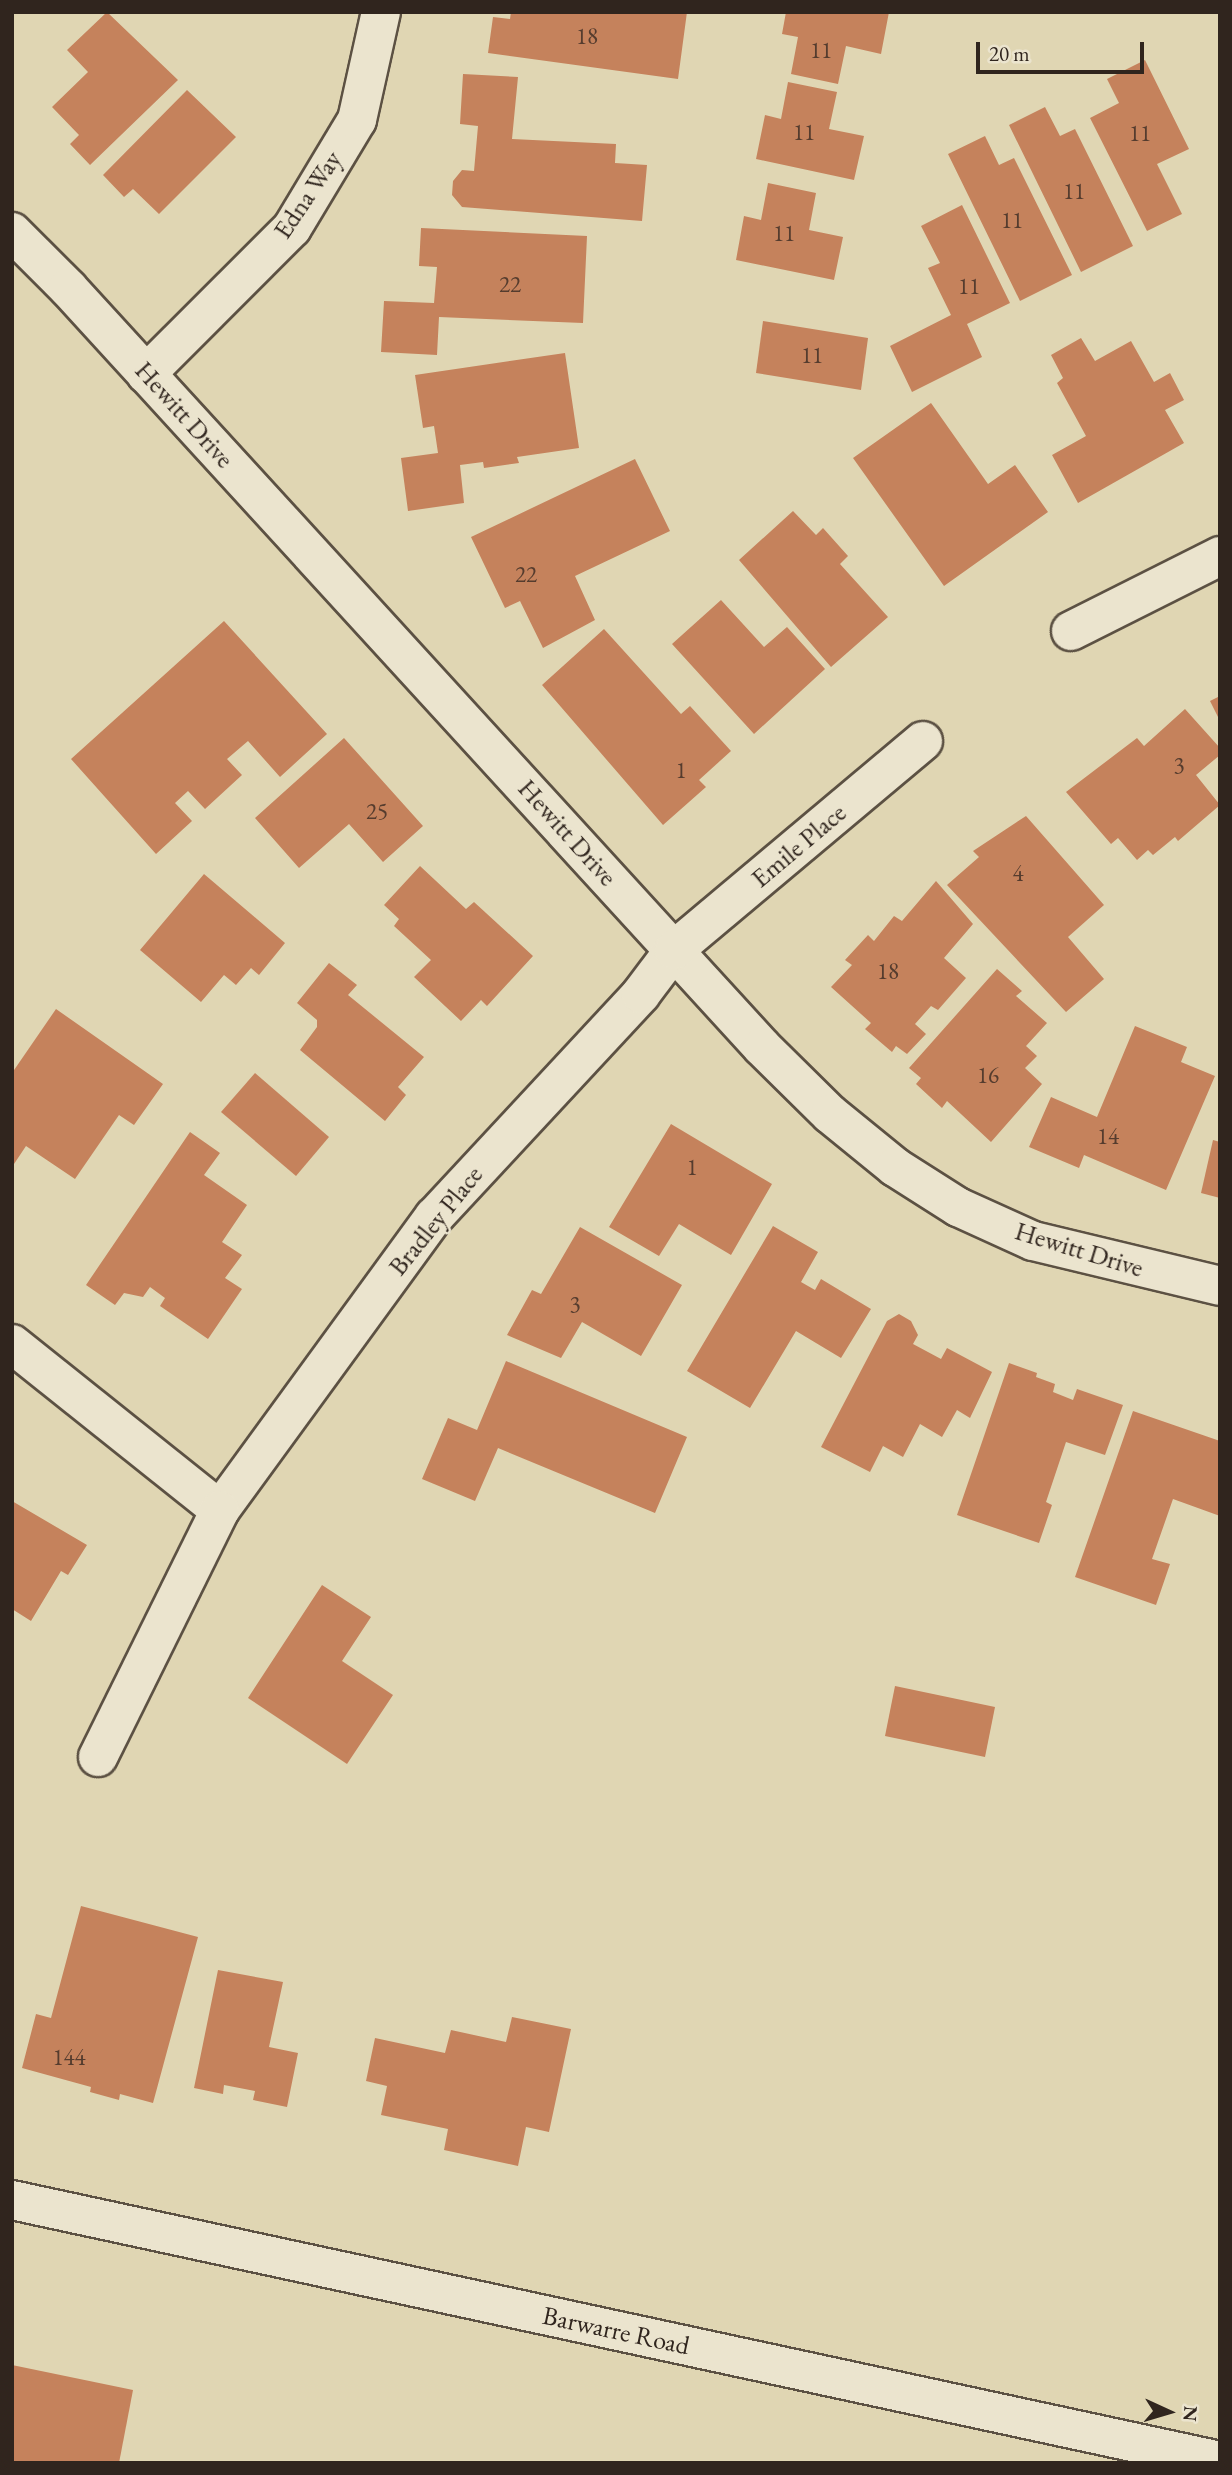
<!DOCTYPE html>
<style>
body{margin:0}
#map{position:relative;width:1232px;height:2475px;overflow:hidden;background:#e0d6b3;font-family:"EB Garamond",serif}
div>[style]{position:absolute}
.building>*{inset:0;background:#c5825c}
.roads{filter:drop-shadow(2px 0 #5c5143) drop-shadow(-2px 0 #5c5143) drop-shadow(0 2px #5c5143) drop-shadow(0 -2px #5c5143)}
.minor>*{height:38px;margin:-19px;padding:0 19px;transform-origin:19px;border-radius:19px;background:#ebe4ce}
.tertiary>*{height:38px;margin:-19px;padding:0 19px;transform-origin:19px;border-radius:19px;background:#ebe4ce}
span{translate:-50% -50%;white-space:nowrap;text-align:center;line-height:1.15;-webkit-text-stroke:5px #ebe4ce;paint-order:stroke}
.number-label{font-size:23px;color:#553c2e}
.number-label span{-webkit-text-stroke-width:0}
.street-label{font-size:26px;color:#30251e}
.frame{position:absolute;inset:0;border:14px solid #30251e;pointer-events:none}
.north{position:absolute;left:1134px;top:2377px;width:70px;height:70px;-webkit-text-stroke:5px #ebe4ce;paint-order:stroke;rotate:94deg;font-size:19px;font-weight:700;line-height:28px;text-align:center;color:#30251e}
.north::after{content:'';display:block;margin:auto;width:24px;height:32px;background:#30251e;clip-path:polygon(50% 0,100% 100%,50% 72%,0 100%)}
.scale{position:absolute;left:976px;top:42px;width:168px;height:32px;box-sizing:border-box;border:4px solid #30251e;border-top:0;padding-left:9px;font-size:21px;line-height:24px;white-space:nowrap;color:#30251e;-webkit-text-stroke:5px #ebe4ce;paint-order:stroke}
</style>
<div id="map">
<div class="building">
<div style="clip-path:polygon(107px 12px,178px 80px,90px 165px,70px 144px,79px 135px,52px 107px,88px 72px,67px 50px)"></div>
<div style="clip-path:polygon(511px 12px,687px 12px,678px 79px,488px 53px,493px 17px,510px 19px)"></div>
<div style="clip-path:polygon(786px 12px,889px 12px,881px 54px,846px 46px,838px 84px,791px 74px,798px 37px,782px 34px)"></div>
<div style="clip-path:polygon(1145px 60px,1189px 149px,1157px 164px,1182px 214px,1147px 231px,1090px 118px,1119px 103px,1107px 79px)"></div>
<div style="clip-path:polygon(463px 74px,518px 77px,512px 139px,616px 144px,615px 163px,647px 165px,642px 221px,462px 207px,452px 195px,453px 181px,462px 170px,474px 171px,478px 126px,460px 124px)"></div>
<div style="clip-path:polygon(788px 82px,837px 92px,829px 129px,864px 136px,854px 180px,756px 159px,765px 115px,781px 119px)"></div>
<div style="clip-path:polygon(187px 90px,236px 137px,159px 214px,133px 189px,124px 197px,103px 175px)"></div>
<div style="clip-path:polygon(1045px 107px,1060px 136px,1075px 129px,1133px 246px,1081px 272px,1009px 125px)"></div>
<div style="clip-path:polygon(985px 136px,999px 165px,1014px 158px,1072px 275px,1020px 301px,948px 154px)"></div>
<div style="clip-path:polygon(768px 183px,816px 193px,809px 230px,843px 237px,834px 280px,736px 260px,744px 216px,761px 220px)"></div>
<div style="clip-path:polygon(962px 205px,1010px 303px,967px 324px,982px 357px,912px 392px,890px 346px,951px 315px,928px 268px,940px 263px,921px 226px)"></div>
<div style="clip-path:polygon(421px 228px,587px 236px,583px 323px,439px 317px,437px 355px,381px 352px,384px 301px,434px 303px,437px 267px,419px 266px)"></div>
<div style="clip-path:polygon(763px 321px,868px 338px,861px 390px,756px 373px)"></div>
<div style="clip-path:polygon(1081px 338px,1095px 361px,1131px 341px,1154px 382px,1170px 373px,1184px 400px,1165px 410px,1184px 443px,1078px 503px,1052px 455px,1086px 436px,1057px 383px,1063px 378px,1051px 355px)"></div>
<div style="clip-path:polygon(565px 353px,579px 448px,517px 457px,519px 463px,484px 468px,483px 462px,460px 465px,464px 503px,408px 511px,401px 458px,438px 453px,434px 426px,423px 428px,415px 375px)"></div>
<div style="clip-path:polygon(931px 403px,988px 484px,1015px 465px,1048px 512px,944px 586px,853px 458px)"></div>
<div style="clip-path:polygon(635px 459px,670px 531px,575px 576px,595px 620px,543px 648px,520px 601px,505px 608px,471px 537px)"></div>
<div style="clip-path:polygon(793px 511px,816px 535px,823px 528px,848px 556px,840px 564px,888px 617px,831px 667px,739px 560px)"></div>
<div style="clip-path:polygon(721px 600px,764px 647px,787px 627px,825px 669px,754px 734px,672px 644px)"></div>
<div style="clip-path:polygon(224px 621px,327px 734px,280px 777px,248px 741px,227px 759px,242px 775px,205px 809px,188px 791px,175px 803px,192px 821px,156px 854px,71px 759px)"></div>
<div style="clip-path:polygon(604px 629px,681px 714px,690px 706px,731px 751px,699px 780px,706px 787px,663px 825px,542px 685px)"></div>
<div style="clip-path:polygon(1220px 696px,1220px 721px,1210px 701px)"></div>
<div style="clip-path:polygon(1185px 709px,1220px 748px,1220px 755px,1196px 775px,1220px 805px,1178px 841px,1175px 837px,1153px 855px,1148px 850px,1137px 860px,1118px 838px,1111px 844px,1066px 792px,1137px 738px,1144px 746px)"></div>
<div style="clip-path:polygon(344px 738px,423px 826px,383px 862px,349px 824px,299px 868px,255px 818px)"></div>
<div style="clip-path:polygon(1026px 816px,1104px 905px,1068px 937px,1104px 979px,1066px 1012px,947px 885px,979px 857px,973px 851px)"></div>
<div style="clip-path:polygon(420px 866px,466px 909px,474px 902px,533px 956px,487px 1006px,481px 1000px,461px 1021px,414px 977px,431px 960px,394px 926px,399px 919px,384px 905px)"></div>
<div style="clip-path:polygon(204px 874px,285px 943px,259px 975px,251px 968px,236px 985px,224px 975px,201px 1002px,140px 950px)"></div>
<div style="clip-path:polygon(936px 881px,973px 924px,944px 958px,966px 978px,938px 1010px,931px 1006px,915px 1024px,926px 1034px,907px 1054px,896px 1046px,892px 1052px,865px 1029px,871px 1023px,831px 987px,852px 965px,845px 960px,868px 935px,874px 941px,894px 916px,902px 921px)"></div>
<div style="clip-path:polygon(329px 963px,357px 985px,348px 995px,424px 1057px,398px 1087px,406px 1095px,385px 1121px,300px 1050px,317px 1027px,317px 1020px,297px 1003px)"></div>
<div style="clip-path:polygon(997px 969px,1022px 991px,1016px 996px,1047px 1023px,1026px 1046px,1037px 1056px,1025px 1068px,1042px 1084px,991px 1142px,947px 1101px,942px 1108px,916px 1084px,921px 1078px,909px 1068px)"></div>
<div style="clip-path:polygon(56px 1009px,163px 1084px,134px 1125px,119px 1115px,75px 1179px,26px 1146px,12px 1167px,12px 1073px)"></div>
<div style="clip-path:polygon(1135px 1026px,1187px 1047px,1181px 1062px,1215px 1076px,1166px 1190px,1084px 1155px,1079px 1168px,1029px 1147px,1051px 1097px,1097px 1117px)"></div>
<div style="clip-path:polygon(255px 1073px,329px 1137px,296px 1176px,221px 1112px)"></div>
<div style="clip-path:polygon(671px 1124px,772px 1184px,731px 1255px,679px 1224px,659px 1256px,609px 1227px)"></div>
<div style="clip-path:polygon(190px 1132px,220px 1153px,204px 1175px,247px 1205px,222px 1242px,242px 1255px,225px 1278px,242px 1289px,208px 1339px,160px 1306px,165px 1298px,150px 1287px,143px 1297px,124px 1293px,115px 1305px,86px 1285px)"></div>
<div style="clip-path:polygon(1213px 1140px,1220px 1142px,1220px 1198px,1201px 1193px)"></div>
<div style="clip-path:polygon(773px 1226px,818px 1252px,801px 1282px,815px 1290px,821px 1279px,871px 1309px,841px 1358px,796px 1331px,750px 1408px,687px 1371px)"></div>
<div style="clip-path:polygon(580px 1227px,682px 1285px,641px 1356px,582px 1322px,561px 1358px,507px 1335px,532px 1290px,541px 1294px)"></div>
<div style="clip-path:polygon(899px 1314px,911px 1321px,918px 1335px,913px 1344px,941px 1359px,947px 1348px,992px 1372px,970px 1418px,957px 1410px,942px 1437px,920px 1424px,903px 1457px,883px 1446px,870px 1472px,821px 1447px,887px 1321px)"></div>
<div style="clip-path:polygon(506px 1361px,687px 1437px,655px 1513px,498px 1448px,475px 1501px,422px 1479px,448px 1418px,477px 1430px)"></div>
<div style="clip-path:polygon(1009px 1363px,1037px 1373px,1036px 1377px,1055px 1384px,1053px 1392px,1073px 1400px,1077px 1389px,1123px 1405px,1105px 1455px,1066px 1442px,1046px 1502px,1052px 1505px,1039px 1543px,957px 1515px)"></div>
<div style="clip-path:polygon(1133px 1411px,1220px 1441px,1220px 1516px,1173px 1499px,1152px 1559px,1170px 1564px,1156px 1605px,1075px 1577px)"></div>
<div style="clip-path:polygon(12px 1501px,87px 1545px,68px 1575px,61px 1571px,31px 1621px,12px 1609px)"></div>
<div style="clip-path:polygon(322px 1585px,371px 1617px,342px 1661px,393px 1695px,347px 1764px,248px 1698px)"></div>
<div style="clip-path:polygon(895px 1686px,995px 1707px,985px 1757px,885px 1736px)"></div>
<div style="clip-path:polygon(81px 1906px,198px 1937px,153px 2103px,120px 2094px,119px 2100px,90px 2092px,91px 2087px,22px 2068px,36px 2014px,51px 2018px)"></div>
<div style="clip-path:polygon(218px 1970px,283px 1982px,269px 2047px,298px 2053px,287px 2107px,253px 2100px,255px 2091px,224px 2085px,223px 2094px,194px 2088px)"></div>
<div style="clip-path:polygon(512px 2017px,571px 2029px,549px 2132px,526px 2127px,518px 2166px,444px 2150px,448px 2129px,381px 2115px,387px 2086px,366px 2081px,375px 2038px,445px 2053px,451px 2030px,506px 2042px)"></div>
<div style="clip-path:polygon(12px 2365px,133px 2390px,119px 2463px,12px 2463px)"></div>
</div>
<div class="roads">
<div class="minor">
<div style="left:12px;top:232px;width:79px;rotate:45deg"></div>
<div style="left:68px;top:288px;width:1028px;rotate:47.56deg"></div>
<div style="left:762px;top:1047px;width:95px;rotate:44.6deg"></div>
<div style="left:830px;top:1114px;width:84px;rotate:39.2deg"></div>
<div style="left:895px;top:1167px;width:75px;rotate:32.4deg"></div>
<div style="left:958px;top:1207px;width:82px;rotate:24.4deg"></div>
<div style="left:1033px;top:1241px;width:192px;rotate:13.5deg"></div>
<div style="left:146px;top:374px;width:206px;rotate:-45deg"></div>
<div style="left:292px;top:228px;width:126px;rotate:-59deg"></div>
<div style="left:357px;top:120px;width:111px;rotate:-77.5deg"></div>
<div style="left:1071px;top:631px;width:167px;rotate:-26.7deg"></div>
<div style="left:12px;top:1344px;width:266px;rotate:38.6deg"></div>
<div style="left:220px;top:1510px;width:363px;rotate:-53.9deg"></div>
<div style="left:434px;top:1217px;width:304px;rotate:-47.1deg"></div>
<div style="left:641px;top:994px;width:55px;rotate:-53.1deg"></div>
<div style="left:674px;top:950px;width:325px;rotate:-40deg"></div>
<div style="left:98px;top:1757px;width:275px;rotate:-63.7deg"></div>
</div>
<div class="tertiary">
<div style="left:12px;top:2200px;width:1236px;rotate:12.19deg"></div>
</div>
</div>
<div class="number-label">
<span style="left:587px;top:36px">18</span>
<span style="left:821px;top:50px">11</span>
<span style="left:804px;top:132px">11</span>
<span style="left:1140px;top:133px">11</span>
<span style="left:1074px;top:191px">11</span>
<span style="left:1012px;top:220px">11</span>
<span style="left:784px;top:233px">11</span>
<span style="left:510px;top:284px">22</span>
<span style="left:969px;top:286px">11</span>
<span style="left:812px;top:355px">11</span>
<span style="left:526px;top:574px">22</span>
<span style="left:1179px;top:765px">3</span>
<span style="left:681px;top:770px">1</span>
<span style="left:377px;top:811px">25</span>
<span style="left:1018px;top:873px">4</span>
<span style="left:888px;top:971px">18</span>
<span style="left:988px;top:1075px">16</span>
<span style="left:1108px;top:1136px">14</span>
<span style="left:692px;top:1167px">1</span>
<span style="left:575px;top:1304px">3</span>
<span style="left:69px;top:2057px">144</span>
</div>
<div class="street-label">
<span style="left:308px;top:195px;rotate:-56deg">Edna Way</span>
<span style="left:184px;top:415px;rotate:48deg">Hewitt Drive</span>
<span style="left:567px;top:833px;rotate:48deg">Hewitt Drive</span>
<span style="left:799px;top:846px;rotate:-40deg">Emile Place</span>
<span style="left:436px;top:1221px;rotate:-51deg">Bradley Place</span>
<span style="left:1079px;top:1250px;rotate:17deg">Hewitt Drive</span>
<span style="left:616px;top:2331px;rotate:12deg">Barwarre Road</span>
</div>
<div class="frame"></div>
<div class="north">N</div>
<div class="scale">20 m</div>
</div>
